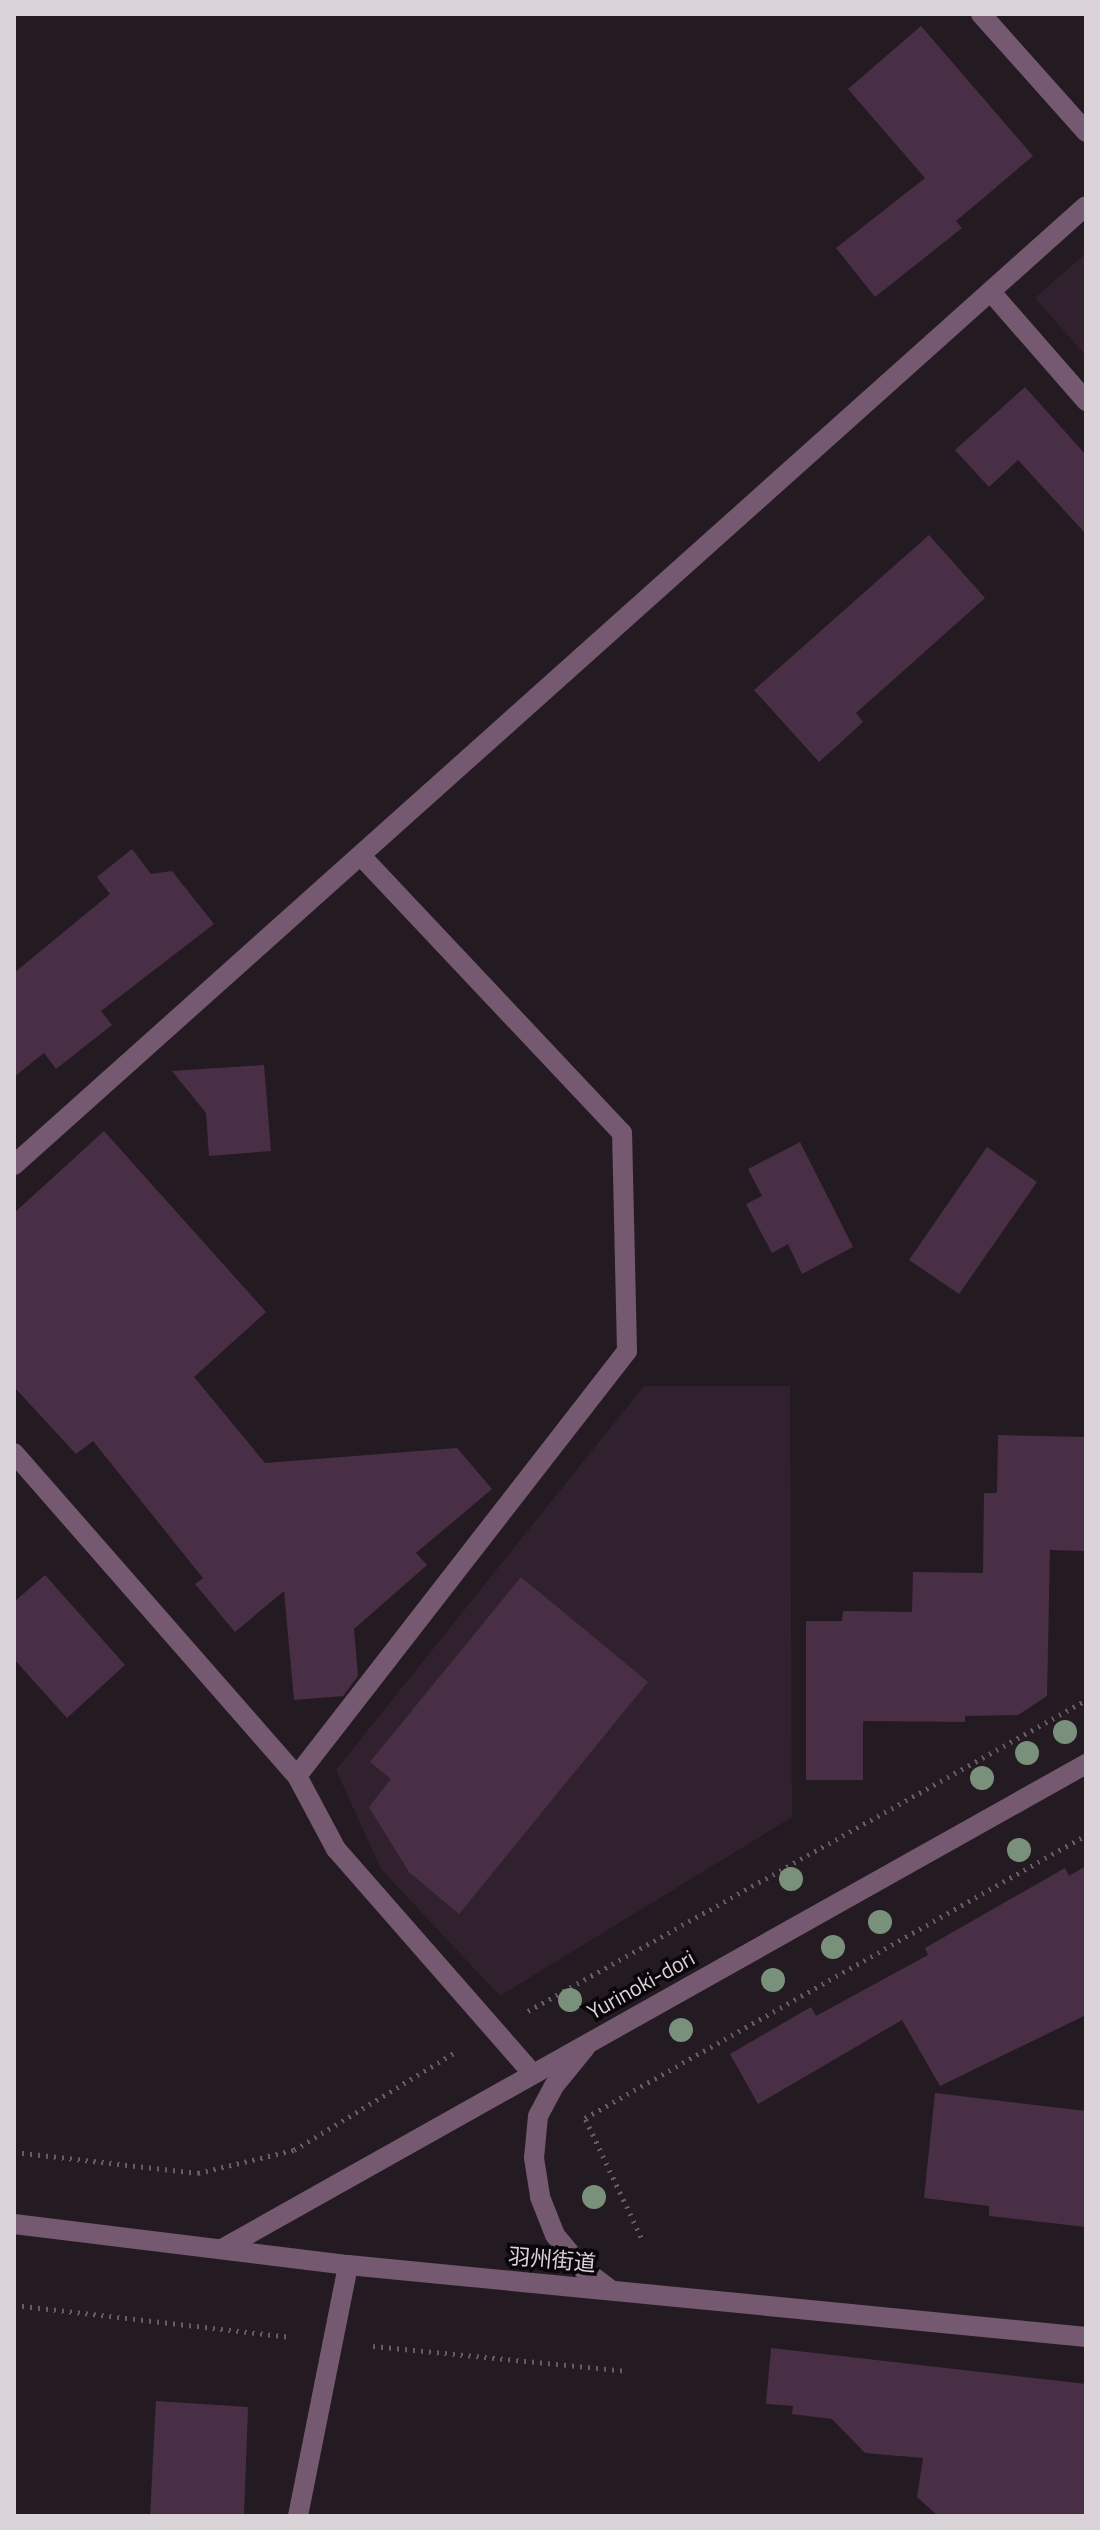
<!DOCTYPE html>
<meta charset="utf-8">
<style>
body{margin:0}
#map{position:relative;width:1100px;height:2530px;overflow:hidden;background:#241a22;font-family:"Titillium Web","Noto Sans JP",sans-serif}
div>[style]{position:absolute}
.built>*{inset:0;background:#31212e}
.building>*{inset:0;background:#492f45}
.path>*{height:5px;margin-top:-2.5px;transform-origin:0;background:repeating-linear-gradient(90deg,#665d64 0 2px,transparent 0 8px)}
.minor>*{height:20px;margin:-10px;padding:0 10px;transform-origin:10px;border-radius:10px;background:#745970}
.trees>*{width:24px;height:24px;margin:-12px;border-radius:50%;background:#79917b}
span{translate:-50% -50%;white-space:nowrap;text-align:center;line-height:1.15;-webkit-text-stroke:7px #0a060a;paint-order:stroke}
.street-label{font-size:22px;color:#dad3d8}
.frame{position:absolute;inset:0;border:16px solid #dad3d8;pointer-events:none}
</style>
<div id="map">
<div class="built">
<div style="clip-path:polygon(1086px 253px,1086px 356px,1035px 298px)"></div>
<div style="clip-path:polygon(644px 1386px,790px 1386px,792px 1817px,500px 1996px,381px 1869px,336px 1770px)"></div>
</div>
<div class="building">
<div style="clip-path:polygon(921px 26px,1033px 156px,956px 221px,962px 228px,875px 297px,836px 248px,925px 178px,848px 89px)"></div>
<div style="clip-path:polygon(1025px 387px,1086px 455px,1086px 534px,1018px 460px,989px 487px,955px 450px)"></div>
<div style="clip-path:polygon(929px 535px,985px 598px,856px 713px,863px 722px,819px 762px,754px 690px)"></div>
<div style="clip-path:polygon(132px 849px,151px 874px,172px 871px,214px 924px,101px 1011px,112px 1025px,56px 1069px,44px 1053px,14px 1077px,14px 973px,110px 894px,97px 877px)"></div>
<div style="clip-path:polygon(264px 1065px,271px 1151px,209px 1156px,206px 1113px,172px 1071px)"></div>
<div style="clip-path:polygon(104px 1131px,266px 1312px,194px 1377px,265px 1463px,457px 1448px,492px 1489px,416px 1553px,427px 1565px,354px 1629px,358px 1676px,343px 1696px,294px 1700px,284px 1591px,235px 1632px,195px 1584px,203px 1578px,93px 1441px,76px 1454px,14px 1387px,14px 1213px)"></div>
<div style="clip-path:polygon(800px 1142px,853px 1247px,802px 1274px,788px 1244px,772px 1253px,746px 1204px,762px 1196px,748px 1169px)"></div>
<div style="clip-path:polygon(987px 1147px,1037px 1182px,959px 1294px,909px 1260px)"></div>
<div style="clip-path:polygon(998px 1435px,1086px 1437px,1086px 1551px,1050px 1550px,1047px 1696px,1018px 1715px,965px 1716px,965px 1722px,863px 1721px,863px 1780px,806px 1780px,806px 1621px,842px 1621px,843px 1611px,912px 1612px,913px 1572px,983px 1573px,984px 1493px,997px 1493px)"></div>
<div style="clip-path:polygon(45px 1575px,125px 1665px,67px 1718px,14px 1659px,14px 1602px)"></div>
<div style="clip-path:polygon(521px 1577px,648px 1682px,459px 1914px,409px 1872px,369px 1807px,391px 1779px,370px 1762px)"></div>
<div style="clip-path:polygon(1086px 1866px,1086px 2015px,940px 2086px,902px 2020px,758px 2104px,730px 2054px,811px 2007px,816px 2016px,928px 1955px,925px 1948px,1065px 1868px,1069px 1876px)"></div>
<div style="clip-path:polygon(935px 2093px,1086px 2111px,1086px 2227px,989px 2216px,989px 2206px,924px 2198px)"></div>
<div style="clip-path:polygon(771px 2348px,1086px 2384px,1086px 2516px,938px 2516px,917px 2497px,923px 2458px,865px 2453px,832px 2419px,792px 2414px,793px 2406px,766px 2404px)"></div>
<div style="clip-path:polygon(156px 2401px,248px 2407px,244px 2516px,150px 2516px)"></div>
</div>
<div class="path">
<div style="left:528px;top:2011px;width:639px;rotate:-29.13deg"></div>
<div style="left:14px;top:2152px;width:185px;rotate:6.5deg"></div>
<div style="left:198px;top:2173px;width:99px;rotate:-13.5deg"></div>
<div style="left:294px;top:2150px;width:191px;rotate:-31.3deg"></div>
<div style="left:641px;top:2237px;width:132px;rotate:-115.2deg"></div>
<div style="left:585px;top:2118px;width:575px;rotate:-29.46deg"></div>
<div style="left:14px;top:2305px;width:279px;rotate:6.6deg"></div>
<div style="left:373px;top:2346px;width:255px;rotate:5.6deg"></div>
</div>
<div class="minor">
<div style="left:981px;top:14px;width:158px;rotate:48.3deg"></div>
<div style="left:991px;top:292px;width:145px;rotate:48.9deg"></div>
<div style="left:14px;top:1165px;width:1438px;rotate:-41.82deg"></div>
<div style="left:14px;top:1453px;width:429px;rotate:48.8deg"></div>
<div style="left:297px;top:1776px;width:83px;rotate:61.9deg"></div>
<div style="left:336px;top:1849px;width:298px;rotate:48.8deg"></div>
<div style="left:297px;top:1776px;width:538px;rotate:-52.17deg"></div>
<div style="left:627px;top:1351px;width:218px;rotate:-91.3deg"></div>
<div style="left:622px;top:1133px;width:379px;rotate:-133.3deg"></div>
<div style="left:585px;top:2048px;width:49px;rotate:129.2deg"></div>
<div style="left:554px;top:2086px;width:34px;rotate:118deg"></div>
<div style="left:538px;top:2116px;width:42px;rotate:95.4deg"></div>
<div style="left:534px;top:2158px;width:39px;rotate:81deg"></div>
<div style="left:540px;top:2197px;width:41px;rotate:68.5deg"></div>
<div style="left:555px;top:2235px;width:44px;rotate:50.5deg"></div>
<div style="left:583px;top:2269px;width:34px;rotate:37deg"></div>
<div style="left:14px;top:2224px;width:337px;rotate:7deg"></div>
<div style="left:348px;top:2265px;width:742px;rotate:5.57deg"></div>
<div style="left:222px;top:2249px;width:991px;rotate:-29.31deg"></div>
<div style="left:298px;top:2516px;width:256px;rotate:-78.7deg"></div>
</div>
<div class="trees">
<div style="left:1065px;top:1732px"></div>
<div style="left:1027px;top:1753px"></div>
<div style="left:982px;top:1778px"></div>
<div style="left:1019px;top:1850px"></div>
<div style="left:791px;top:1879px"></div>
<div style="left:880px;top:1922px"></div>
<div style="left:833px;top:1947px"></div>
<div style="left:773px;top:1980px"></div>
<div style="left:570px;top:2000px"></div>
<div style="left:681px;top:2030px"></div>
<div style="left:594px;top:2197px"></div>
</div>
<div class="street-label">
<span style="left:641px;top:1985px;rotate:-29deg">Yurinoki-dori</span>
<span style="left:552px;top:2260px;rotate:5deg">羽州街道</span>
</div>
<div class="frame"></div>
</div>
